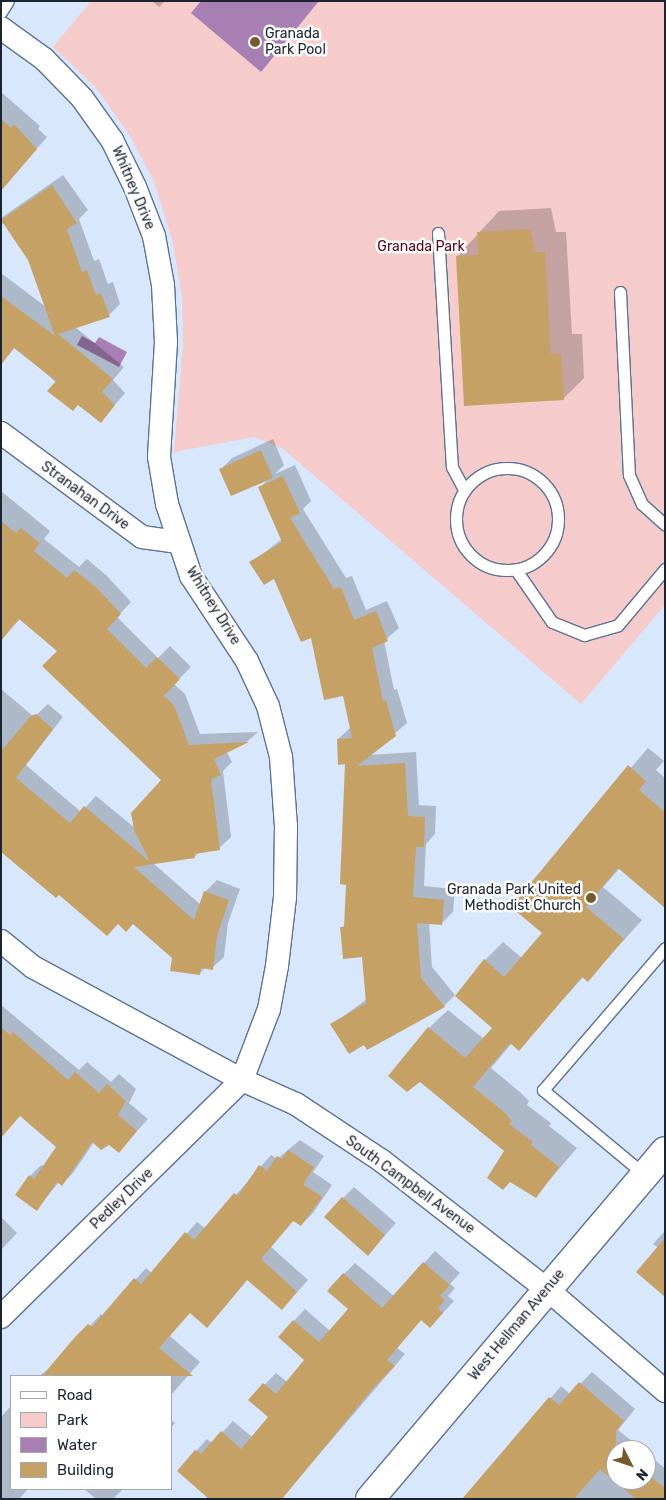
<!DOCTYPE html>
<style>
body{margin:0}
#map{position:relative;width:666px;height:1500px;overflow:hidden;background:#d9e7fc;font-family:Rubik,sans-serif}
div>[style]{position:absolute}
.green>*{inset:0;background:#f6cbcb}
.water>*{inset:0;background:#a77fb3}
.shadow>*{inset:0;background:#0003}
.building>*{inset:0;background:#c6a166}
.roads{filter:drop-shadow(1px 0 #5d7291) drop-shadow(-1px 0 #5d7291) drop-shadow(0 1px #5d7291) drop-shadow(0 -1px #5d7291)}
.service>*{height:11px;margin:-5.5px;padding:0 5.5px;transform-origin:5.5px;border-radius:5.5px;background:#fff}
.service>.ring{margin:-5.5px;padding:0;box-sizing:content-box;background:none;border:11px solid #fff;border-radius:50%}
.minor>*{height:22px;margin:-11px;padding:0 11px;transform-origin:11px;border-radius:11px;background:#fff}
.tertiary>*{height:28px;margin:-14px;padding:0 14px;transform-origin:14px;border-radius:14px;background:#fff}
.dots>*{width:14px;height:14px;translate:-50% -50%;box-sizing:border-box;border:2px solid #fff;border-radius:50%}
span{translate:-50% -50%;white-space:nowrap;text-align:center;line-height:1.15;-webkit-text-stroke:5px #fff;paint-order:stroke}
.poi-label{font-size:14px;color:#1b2431}
.left{translate:0 -50%;text-align:left}
.right{translate:-100% -50%;text-align:right}
.street-label{font-size:14px;color:#1b2431}
.park-label{font-size:14px;color:#5c0315}
.frame{position:absolute;inset:0;border:2px solid #1b2431;pointer-events:none}
.legend{position:absolute;left:10px;top:1375px;width:162px;height:115px;box-sizing:border-box;background:#fff;border:1px solid #a4a7ad;margin:0;padding:6px 9px;list-style:none;font-size:15px;color:#1b2431}
.legend li{display:flex;align-items:center;gap:10px;height:25px}
.legend b{width:25px;border:1px solid #a4a7ad}
.north{position:absolute;left:606px;top:1440px;width:50px;height:50px;box-sizing:border-box;background:#fff;border:1px solid #a4a7ad;border-radius:50%;rotate:131deg;font-size:14px;font-weight:700;line-height:20px;text-align:center;color:#1b2431}
.north::after{content:'';display:block;margin:auto;width:18px;height:22px;background:#755a2c;clip-path:polygon(50% 0,100% 100%,50% 72%,0 100%)}
</style>
<div id="map">
<div class="green">
<div style="clip-path:polygon(91px 1px,665px 1px,665px 605px,581px 704px,282px 448px,254px 437px,174px 452px,183px 345px,182px 297px,172px 239px,154px 182px,130px 136px,97px 89px,53px 47px)"></div>
</div>
<div class="water">
<div style="clip-path:polygon(201px 1px,319px 1px,261px 72px,191px 13px)"></div>
<div style="clip-path:polygon(82px 336px,95px 343px,99px 337px,127px 352px,119px 367px,77px 345px)"></div>
</div>
<div class="shadow">
<div style="clip-path:polygon(152px 1px,165px 1px,159px 7px)"></div>
<div style="clip-path:polygon(1px 92px,40px 126px,38px 129px,47px 137px,9px 180px,1px 174px)"></div>
<div style="clip-path:polygon(63px 175px,88px 210px,79px 219px,94px 261px,99px 259px,108px 284px,113px 282px,120px 304px,109px 315px,75px 327px,124px 367px,113px 380px,125px 393px,101px 421px,15px 347px,9px 354px,1px 349px,1px 273px,46px 307px,29px 260px,4px 222px,1px 226px,1px 218px)"></div>
<div style="clip-path:polygon(551px 208px,556px 232px,566px 232px,572px 334px,582px 334px,584px 378px,563px 399px,457px 257px,499px 211px)"></div>
<div style="clip-path:polygon(273px 439px,284px 465px,275px 474px,295px 465px,311px 501px,303px 509px,346px 578px,352px 576px,366px 610px,387px 601px,399px 628px,384px 641px,394px 690px,397px 689px,407px 723px,369px 755px,416px 752px,419px 805px,436px 806px,435px 834px,426px 844px,424px 886px,455px 889px,453px 912px,442px 923px,429px 922px,432px 967px,455px 995px,444px 1006px,367px 1049px,364px 1043px,332px 1025px,367px 999px,363px 956px,341px 928px,346px 924px,347px 884px,346px 763px,338px 739px,351px 727px,344px 694px,275px 577px,251px 563px,282px 539px,260px 488px,269px 478px,221px 469px,232px 458px)"></div>
<div style="clip-path:polygon(1px 491px,50px 531px,44px 539px,79px 567px,87px 559px,107px 576px,131px 602px,117px 617px,158px 658px,170px 646px,191px 667px,174px 684px,185px 694px,200px 734px,258px 732px,248px 741px,227px 752px,232px 762px,223px 771px,231px 837px,219px 848px,200px 852px,194px 857px,153px 863px,201px 905px,205px 892px,217px 880px,240px 889px,228px 923px,224px 957px,212px 968px,206px 967px,199px 974px,173px 958px,133px 923px,118px 923px,59px 893px,1px 850px,1px 689px,34px 717px,48px 704px,63px 717px,26px 765px,81px 812px,96px 796px,135px 828px,162px 780px,59px 650px,20px 619px,1px 639px)"></div>
<div style="clip-path:polygon(648px 748px,664px 761px,656px 770px,665px 778px,665px 897px,620px 868px,603px 887px,642px 920px,588px 980px,584px 976px,519px 1049px,512px 1043px,491px 1068px,521px 1093px,529px 1101px,527px 1105px,551px 1123px,549px 1126px,577px 1148px,536px 1196px,429px 1028px,448px 1010px,484px 1039px,494px 1027px,485px 960px,503px 942px,522px 958px,543px 933px,512px 906px)"></div>
<div style="clip-path:polygon(1px 1005px,79px 1070px,87px 1062px,111px 1082px,119px 1074px,136px 1089px,129px 1103px,148px 1119px,119px 1151px,109px 1143px,94px 1142px,73px 1173px,62px 1184px,59px 1182px,37px 1209px,30px 1176px,41px 1165px,44px 1167px,58px 1147px,21px 1115px,1px 1136px)"></div>
<div style="clip-path:polygon(300px 1140px,324px 1156px,313px 1172px,332px 1185px,313px 1213px,301px 1225px,294px 1220px,271px 1247px,308px 1280px,282px 1309px,248px 1279px,218px 1315px,190px 1312px,170px 1336px,200px 1362px,171px 1395px,171px 1376px,39px 1376px,53px 1366px,101px 1314px,103px 1316px,146px 1268px,152px 1273px,197px 1222px,206px 1229px,271px 1155px,277px 1159px)"></div>
<div style="clip-path:polygon(354px 1187px,396px 1223px,368px 1254px,343px 1198px)"></div>
<div style="clip-path:polygon(1px 1217px,17px 1233px,1px 1250px)"></div>
<div style="clip-path:polygon(665px 1231px,665px 1294px,658px 1248px,653px 1244px)"></div>
<div style="clip-path:polygon(435px 1251px,460px 1273px,450px 1284px,455px 1288px,448px 1296px,454px 1301px,441px 1315px,422px 1319px,397px 1348px,405px 1354px,281px 1499px,205px 1499px,208px 1496px,179px 1470px,207px 1439px,212px 1443px,233px 1421px,252px 1437px,270px 1416px,250px 1400px,276px 1373px,287px 1382px,306px 1360px,294px 1321px,305px 1309px,330px 1331px,349px 1309px,344px 1274px,355px 1263px,394px 1296px)"></div>
<div style="clip-path:polygon(592px 1372px,635px 1409px,618px 1430px,643px 1450px,616px 1450px,616px 1480px,646px 1480px,646px 1453px,665px 1468px,665px 1499px,466px 1497px,561px 1386px,570px 1394px)"></div>
<div style="clip-path:polygon(11px 1406px,11px 1489px,28px 1489px,19px 1499px,1px 1499px,1px 1417px)"></div>
<div style="clip-path:polygon(171px 1420px,175px 1423px,171px 1428px)"></div>
<div style="clip-path:polygon(84px 1489px,123px 1489px,113px 1499px,96px 1499px)"></div>
</div>
<div class="building">
<div style="clip-path:polygon(1px 119px,11px 128px,14px 124px,37px 149px,1px 191px)"></div>
<div style="clip-path:polygon(52px 185px,77px 223px,67px 229px,82px 272px,87px 270px,96px 295px,101px 293px,110px 317px,58px 334px,113px 379px,102px 392px,115px 405px,101px 423px,78px 405px,73px 411px,47px 391px,56px 381px,14px 348px,1px 365px,1px 296px,55px 336px,28px 260px,1px 220px)"></div>
<div style="clip-path:polygon(530px 229px,535px 252px,545px 252px,551px 354px,561px 354px,564px 400px,464px 406px,456px 256px,478px 255px,477px 232px)"></div>
<div style="clip-path:polygon(261px 450px,273px 478px,231px 496px,219px 469px)"></div>
<div style="clip-path:polygon(283px 476px,300px 513px,290px 518px,334px 589px,341px 587px,354px 620px,376px 611px,388px 641px,372px 648px,383px 701px,386px 700px,396px 736px,357px 766px,405px 763px,408px 816px,425px 817px,424px 847px,416px 847px,413px 897px,444px 900px,442px 925px,417px 923px,421px 978px,445px 1007px,367px 1050px,364px 1045px,349px 1054px,330px 1024px,366px 1003px,362px 957px,343px 959px,340px 927px,344px 927px,346px 885px,340px 884px,345px 764px,338px 765px,337px 739px,352px 738px,343px 696px,324px 700px,311px 638px,301px 642px,274px 579px,264px 585px,249px 562px,282px 542px,258px 487px)"></div>
<div style="clip-path:polygon(1px 521px,16px 533px,21px 528px,40px 543px,34px 551px,67px 578px,74px 570px,96px 587px,121px 614px,107px 629px,146px 668px,157px 657px,180px 679px,164px 696px,174px 705px,189px 745px,249px 742px,214px 759px,221px 775px,211px 779px,220px 850px,194px 854px,195px 858px,134px 867px,194px 920px,204px 891px,229px 900px,217px 936px,213px 970px,201px 968px,200px 975px,170px 971px,172px 958px,133px 924px,126px 932px,118px 924px,107px 936px,59px 895px,56px 898px,1px 852px,1px 751px,31px 716px,36px 714px,53px 729px,16px 778px,70px 823px,84px 806px,150px 862px,134px 830px,131px 813px,161px 780px,42px 666px,57px 651px,19px 619px,1px 641px)"></div>
<div style="clip-path:polygon(628px 765px,646px 781px,639px 790px,665px 812px,665px 908px,618px 868px,586px 907px,624px 939px,588px 982px,582px 977px,519px 1051px,510px 1043px,473px 1087px,503px 1111px,512px 1121px,509px 1124px,533px 1142px,531px 1145px,559px 1167px,536px 1198px,510px 1182px,503px 1190px,487px 1178px,504px 1151px,420px 1082px,407px 1092px,388px 1076px,428px 1027px,465px 1058px,492px 1028px,455px 996px,484px 959px,504px 977px,542px 933px,511px 907px)"></div>
<div style="clip-path:polygon(1px 1027px,10px 1035px,13px 1032px,68px 1080px,75px 1072px,99px 1093px,107px 1084px,126px 1101px,118px 1115px,137px 1131px,119px 1153px,109px 1145px,101px 1150px,92px 1142px,62px 1186px,57px 1182px,37px 1211px,15px 1195px,29px 1175px,34px 1179px,56px 1147px,20px 1116px,1px 1138px)"></div>
<div style="clip-path:polygon(288px 1150px,314px 1167px,303px 1184px,322px 1197px,301px 1226px,293px 1221px,261px 1259px,297px 1292px,282px 1310px,247px 1280px,207px 1328px,190px 1313px,159px 1348px,193px 1376px,42px 1376px,75px 1337px,88px 1324px,92px 1327px,134px 1278px,141px 1284px,185px 1232px,194px 1240px,234px 1193px,238px 1196px,259px 1165px,267px 1171px,277px 1156px,282px 1159px)"></div>
<div style="clip-path:polygon(342px 1197px,385px 1235px,368px 1256px,324px 1217px)"></div>
<div style="clip-path:polygon(665px 1238px,665px 1297px,636px 1272px)"></div>
<div style="clip-path:polygon(423px 1262px,450px 1285px,440px 1296px,445px 1300px,438px 1308px,443px 1313px,430px 1328px,421px 1320px,387px 1360px,395px 1366px,375px 1386px,282px 1499px,209px 1499px,177px 1471px,195px 1450px,201px 1454px,221px 1431px,241px 1449px,268px 1417px,248px 1400px,263px 1383px,276px 1394px,304px 1360px,278px 1337px,293px 1320px,319px 1342px,348px 1309px,327px 1291px,343px 1273px,382px 1308px)"></div>
<div style="clip-path:polygon(579px 1382px,624px 1421px,616px 1431px,616px 1480px,646px 1480px,646px 1473px,665px 1488px,665px 1499px,636px 1499px,600px 1469px,574px 1499px,462px 1499px,549px 1397px,559px 1405px)"></div>
</div>
<div class="roads">
<div class="service">
<div style="left:1px;top:12px;width:13px;rotate:-58deg"></div>
<div style="left:438px;top:233px;width:234px;rotate:86.6deg"></div>
<div style="left:452px;top:467px;width:26px;rotate:62deg"></div>
<div style="left:620px;top:292px;width:183px;rotate:87.2deg"></div>
<div style="left:629px;top:475px;width:32px;rotate:66deg"></div>
<div style="left:642px;top:504px;width:31px;rotate:42deg"></div>
<div class="ring" style="left:456px;top:468px;width:91px;height:91px"></div>
<div style="left:516px;top:570px;width:63px;rotate:55.3deg"></div>
<div style="left:552px;top:622px;width:35px;rotate:22deg"></div>
<div style="left:584px;top:635px;width:35px;rotate:-16deg"></div>
<div style="left:618px;top:625px;width:73px;rotate:-50deg"></div>
<div style="left:645px;top:1175px;width:133px;rotate:-140.2deg"></div>
<div style="left:543px;top:1090px;width:187px;rotate:-49.3deg"></div>
</div>
<div class="minor">
<div style="left:1px;top:28px;width:53px;rotate:35.8deg"></div>
<div style="left:44px;top:59px;width:54px;rotate:45.7deg"></div>
<div style="left:82px;top:98px;width:52px;rotate:54.5deg"></div>
<div style="left:112px;top:140px;width:52px;rotate:63.9deg"></div>
<div style="left:135px;top:187px;width:53px;rotate:68.8deg"></div>
<div style="left:154px;top:236px;width:50px;rotate:79.6deg"></div>
<div style="left:163px;top:285px;width:57px;rotate:87deg"></div>
<div style="left:166px;top:342px;width:115px;rotate:93.5deg"></div>
<div style="left:159px;top:457px;width:48px;rotate:80.3deg"></div>
<div style="left:167px;top:504px;width:76px;rotate:71.6deg"></div>
<div style="left:191px;top:576px;width:102px;rotate:56.6deg"></div>
<div style="left:247px;top:661px;width:50px;rotate:65deg"></div>
<div style="left:268px;top:706px;width:53px;rotate:75.7deg"></div>
<div style="left:281px;top:757px;width:69px;rotate:85.9deg"></div>
<div style="left:286px;top:826px;width:71px;rotate:90.8deg"></div>
<div style="left:285px;top:897px;width:69px;rotate:96.6deg"></div>
<div style="left:277px;top:966px;width:44px;rotate:100.5deg"></div>
<div style="left:269px;top:1009px;width:76px;rotate:110.8deg"></div>
<div style="left:242px;top:1080px;width:338px;rotate:135.5deg"></div>
<div style="left:1px;top:433px;width:175px;rotate:36.4deg"></div>
<div style="left:142px;top:537px;width:35px;rotate:8deg"></div>
<div style="left:1px;top:941px;width:41px;rotate:39.1deg"></div>
<div style="left:33px;top:967px;width:238px;rotate:28.4deg"></div>
<div style="left:242px;top:1080px;width:59px;rotate:24deg"></div>
<div style="left:296px;top:1104px;width:103px;rotate:33.5deg"></div>
<div style="left:382px;top:1161px;width:210px;rotate:37.9deg"></div>
<div style="left:548px;top:1290px;width:155px;rotate:40.8deg"></div>
</div>
<div class="tertiary">
<div style="left:370px;top:1499px;width:456px;rotate:-49.7deg"></div>
</div>
</div>
<div class="dots">
<div style="left:255px;top:42px;background:#755a2c"></div>
<div style="left:591px;top:898px;background:#755a2c"></div>
</div>
<div class="poi-label">
<span class="left" style="left:265px;top:42px">Granada<br>Park Pool</span>
<span class="right" style="left:581px;top:898px">Granada Park United<br>Methodist Church</span>
</div>
<div class="street-label">
<span style="left:133px;top:188px;rotate:67deg">Whitney Drive</span>
<span style="left:85px;top:496px;rotate:36deg">Stranahan Drive</span>
<span style="left:213px;top:606px;rotate:58deg">Whitney Drive</span>
<span style="left:410px;top:1185px;rotate:36deg">South Campbell Avenue</span>
<span style="left:122px;top:1199px;rotate:-44deg">Pedley Drive</span>
<span style="left:517px;top:1325px;rotate:-50deg">West Hellman Avenue</span>
</div>
<div class="park-label">
<span style="left:421px;top:247px">Granada Park</span>
</div>
<div class="frame"></div>
<ul class="legend">
<li><b style="height:6px;background:#fff"></b>Road</li>
<li><b style="height:14px;background:#f6cbcb"></b>Park</li>
<li><b style="height:14px;background:#a77fb3"></b>Water</li>
<li><b style="height:14px;background:#c6a166"></b>Building</li>
</ul>
<div class="north">N</div>
</div>
